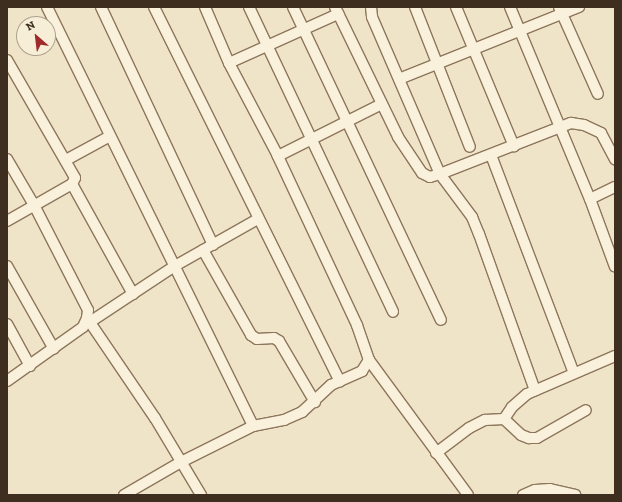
<!DOCTYPE html>
<style>
body{margin:0}
#map{position:relative;width:622px;height:502px;overflow:hidden;background:#f0e4c8;font-family:"Zilla Slab",serif}
div>[style]{position:absolute}
.roads{filter:drop-shadow(1px 0 #8d765c) drop-shadow(-1px 0 #8d765c) drop-shadow(0 1px #8d765c) drop-shadow(0 -1px #8d765c)}
.minor>*{height:10px;margin:-5px;padding:0 5px;transform-origin:5px;border-radius:5px;background:#faf1dc}
span{translate:-50% -50%;white-space:nowrap;text-align:center;line-height:1.15;-webkit-text-stroke:3px #f7eed8;paint-order:stroke}
.frame{position:absolute;inset:0;border:8px solid #3d2e20;pointer-events:none}
.north{position:absolute;left:16px;top:16px;width:40px;height:40px;box-sizing:border-box;background:#f7eed8;border:1px solid #ada18e;border-radius:50%;rotate:332deg;font-size:11px;font-weight:700;line-height:16px;text-align:center;color:#3d2e20}
.north::after{content:'';display:block;margin:auto;width:14px;height:18px;background:#9e2a2b;clip-path:polygon(50% 0,100% 100%,50% 72%,0 100%)}
</style>
<div id="map">
<div class="roads">
<div class="minor">
<div style="left:47px;top:7px;width:467px;rotate:63.8deg"></div>
<div style="left:101px;top:7px;width:263px;rotate:64.8deg"></div>
<div style="left:154px;top:7px;width:418px;rotate:63.6deg"></div>
<div style="left:249px;top:7px;width:337px;rotate:64.7deg"></div>
<div style="left:293px;top:7px;width:346px;rotate:64.7deg"></div>
<div style="left:335px;top:7px;width:144px;rotate:64.1deg"></div>
<div style="left:398px;top:137px;width:43px;rotate:56.3deg"></div>
<div style="left:422px;top:173px;width:9px;rotate:27deg"></div>
<div style="left:430px;top:177px;width:10px;rotate:-17deg"></div>
<div style="left:440px;top:174px;width:141px;rotate:-21.3deg"></div>
<div style="left:571px;top:123px;width:13px;rotate:9deg"></div>
<div style="left:584px;top:125px;width:19px;rotate:25deg"></div>
<div style="left:601px;top:133px;width:30px;rotate:62deg"></div>
<div style="left:371px;top:7px;width:10px;rotate:84deg"></div>
<div style="left:372px;top:17px;width:171px;rotate:66.6deg"></div>
<div style="left:440px;top:174px;width:54px;rotate:53.3deg"></div>
<div style="left:472px;top:217px;width:18px;rotate:68deg"></div>
<div style="left:479px;top:234px;width:166px;rotate:70.3deg"></div>
<div style="left:415px;top:7px;width:150px;rotate:68.6deg"></div>
<div style="left:456px;top:7px;width:151px;rotate:67.4deg"></div>
<div style="left:510px;top:7px;width:208px;rotate:67.4deg"></div>
<div style="left:590px;top:199px;width:72px;rotate:69.8deg"></div>
<div style="left:559px;top:7px;width:95px;rotate:65.9deg"></div>
<div style="left:7px;top:60px;width:136px;rotate:60deg"></div>
<div style="left:75px;top:178px;width:7px;rotate:117deg"></div>
<div style="left:72px;top:184px;width:126px;rotate:61deg"></div>
<div style="left:229px;top:63px;width:120px;rotate:-24.2deg"></div>
<div style="left:399px;top:79px;width:194px;rotate:-21.8deg"></div>
<div style="left:491px;top:155px;width:233px;rotate:69.2deg"></div>
<div style="left:278px;top:156px;width:116px;rotate:-26.6deg"></div>
<div style="left:7px;top:159px;width:53px;rotate:59.6deg"></div>
<div style="left:34px;top:205px;width:118px;rotate:62.8deg"></div>
<div style="left:88px;top:310px;width:8px;rotate:97deg"></div>
<div style="left:87px;top:318px;width:10px;rotate:114deg"></div>
<div style="left:83px;top:327px;width:93px;rotate:144.6deg"></div>
<div style="left:66px;top:160px;width:50px;rotate:-28.6deg"></div>
<div style="left:590px;top:199px;width:28px;rotate:-26deg"></div>
<div style="left:7px;top:221px;width:75px;rotate:-29.6deg"></div>
<div style="left:203px;top:250px;width:98px;rotate:60.5deg"></div>
<div style="left:251px;top:335px;width:7px;rotate:34deg"></div>
<div style="left:257px;top:339px;width:17px;rotate:-3deg"></div>
<div style="left:274px;top:338px;width:6px;rotate:31deg"></div>
<div style="left:279px;top:341px;width:71px;rotate:59.5deg"></div>
<div style="left:7px;top:266px;width:95px;rotate:60.5deg"></div>
<div style="left:87px;top:318px;width:121px;rotate:55.8deg"></div>
<div style="left:155px;top:418px;width:90px;rotate:59.1deg"></div>
<div style="left:90px;top:322px;width:100px;rotate:-33.5deg"></div>
<div style="left:173px;top:267px;width:98px;rotate:-29.5deg"></div>
<div style="left:7px;top:324px;width:48px;rotate:61.3deg"></div>
<div style="left:369px;top:360px;width:167px;rotate:53.7deg"></div>
<div style="left:504px;top:419px;width:14px;rotate:-56deg"></div>
<div style="left:512px;top:407px;width:20px;rotate:-41deg"></div>
<div style="left:527px;top:394px;width:96px;rotate:-23.4deg"></div>
<div style="left:436px;top:453px;width:41px;rotate:-37.1deg"></div>
<div style="left:469px;top:428px;width:18px;rotate:-27deg"></div>
<div style="left:485px;top:420px;width:19px;rotate:-3deg"></div>
<div style="left:504px;top:419px;width:23px;rotate:43deg"></div>
<div style="left:521px;top:435px;width:9px;rotate:21deg"></div>
<div style="left:529px;top:438px;width:8px"></div>
<div style="left:537px;top:438px;width:56px;rotate:-29.7deg"></div>
<div style="left:124px;top:495px;width:66px;rotate:-30.1deg"></div>
<div style="left:181px;top:462px;width:80px;rotate:-26.6deg"></div>
<div style="left:253px;top:426px;width:32px;rotate:-11deg"></div>
<div style="left:284px;top:420px;width:20px;rotate:-24deg"></div>
<div style="left:302px;top:412px;width:40px;rotate:-43deg"></div>
<div style="left:331px;top:385px;width:34px;rotate:-24deg"></div>
<div style="left:362px;top:371px;width:13px;rotate:-58deg"></div>
<div style="left:369px;top:360px;width:37px;rotate:-109deg"></div>
<div style="left:357px;top:325px;width:187px;rotate:-115.1deg"></div>
<div style="left:278px;top:156px;width:105px;rotate:-117.8deg"></div>
<div style="left:229px;top:63px;width:61px;rotate:-113.2deg"></div>
<div style="left:523px;top:495px;width:13px;rotate:-23deg"></div>
<div style="left:535px;top:490px;width:15px;rotate:-4deg"></div>
<div style="left:550px;top:489px;width:26px;rotate:13deg"></div>
</div>
</div>
<div class="frame"></div>
<div class="north">N</div>
</div>
